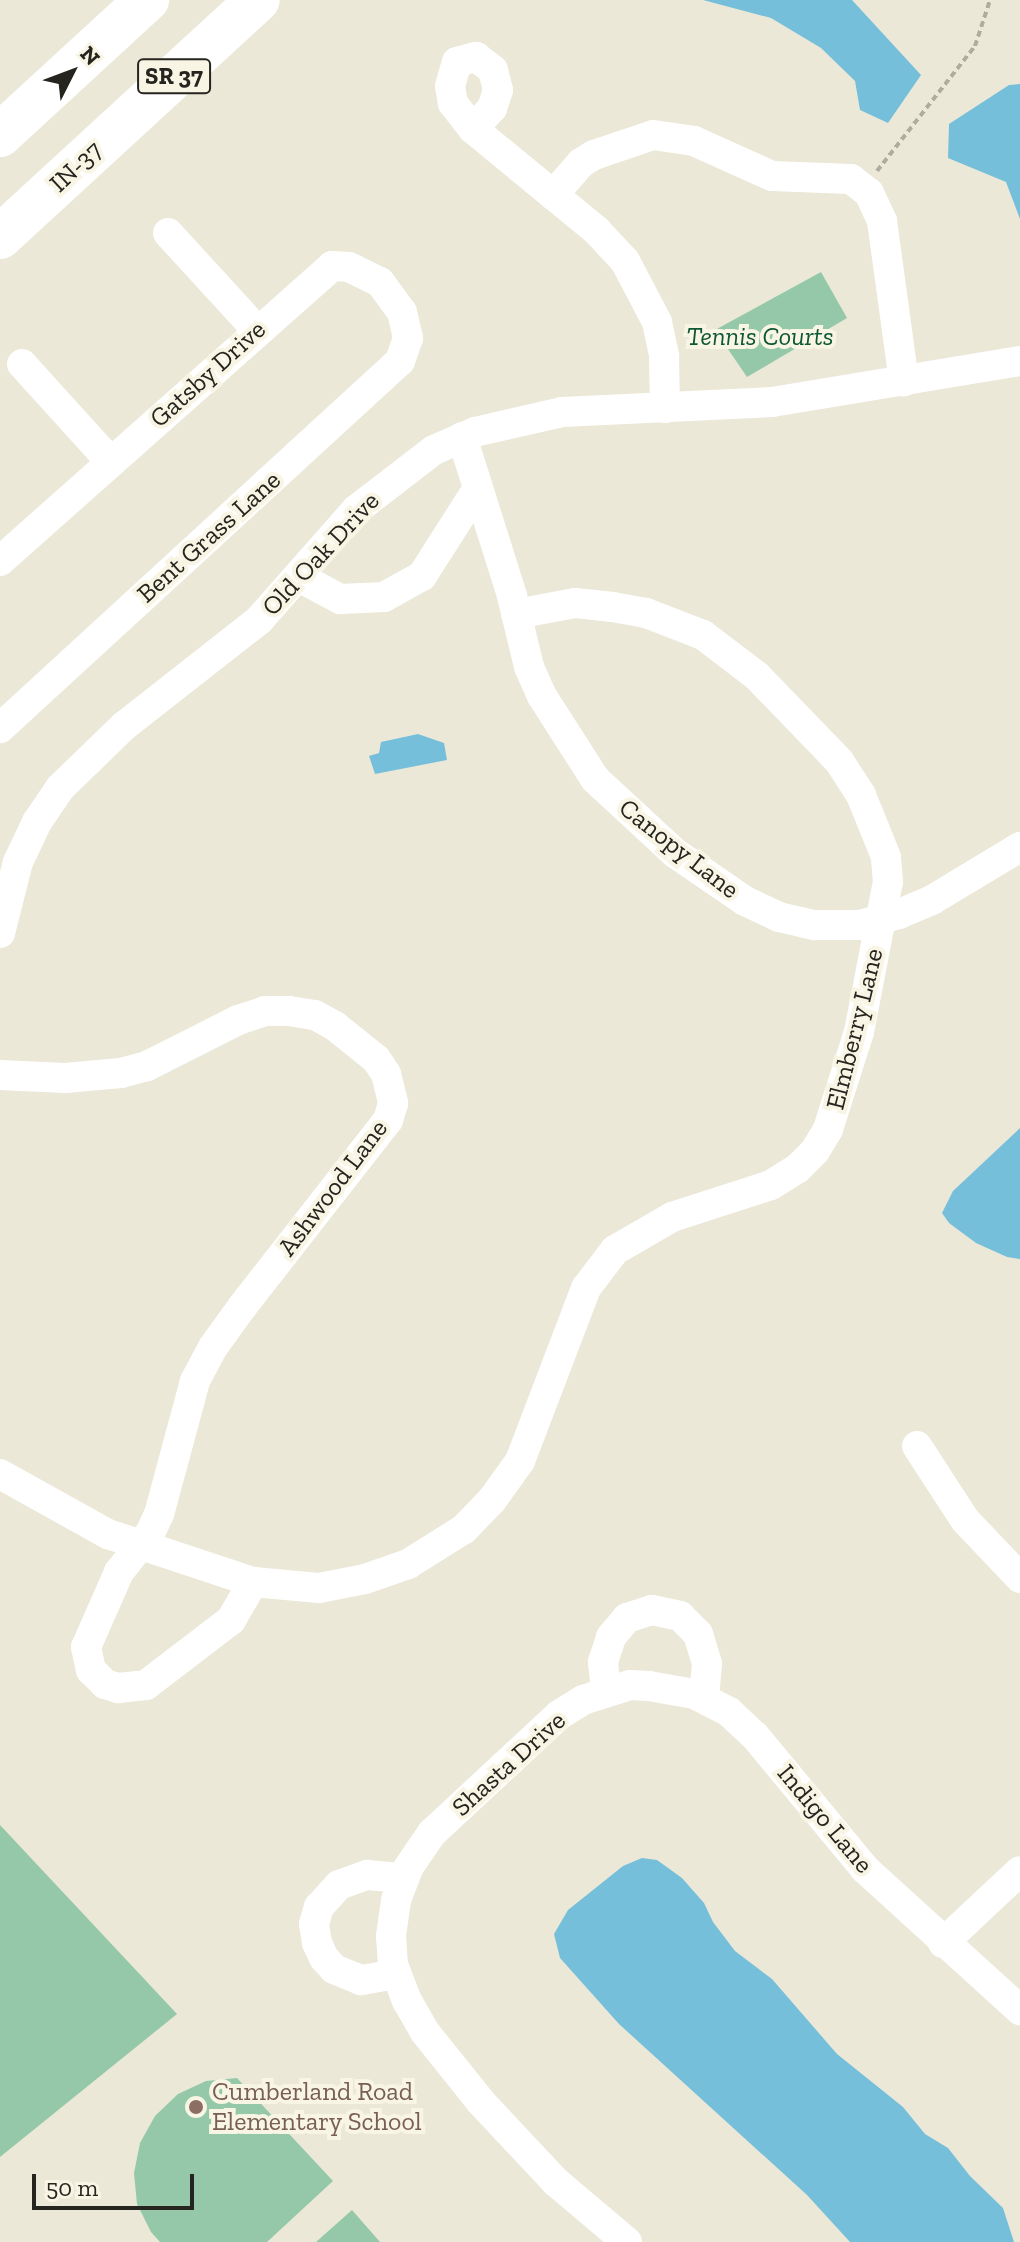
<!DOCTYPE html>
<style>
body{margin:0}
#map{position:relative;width:1020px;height:2242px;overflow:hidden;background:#ebe8d8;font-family:"Zilla Slab",serif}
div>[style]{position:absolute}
.green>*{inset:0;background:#94c8a8}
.water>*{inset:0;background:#76bfda}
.path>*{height:4px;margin-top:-2px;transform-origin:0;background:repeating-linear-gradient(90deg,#aeac9f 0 6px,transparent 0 10px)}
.minor>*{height:30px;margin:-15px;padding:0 15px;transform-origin:15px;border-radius:15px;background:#fff}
.highway>*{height:44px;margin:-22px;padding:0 22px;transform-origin:22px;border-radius:22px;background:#fff}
.dots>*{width:22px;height:22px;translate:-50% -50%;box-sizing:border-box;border:4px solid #f8f5e5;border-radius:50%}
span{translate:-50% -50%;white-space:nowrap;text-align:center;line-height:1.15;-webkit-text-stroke:8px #f8f5e5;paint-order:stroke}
.shield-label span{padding:2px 6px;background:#f8f5e5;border:2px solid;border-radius:6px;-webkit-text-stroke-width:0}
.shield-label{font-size:24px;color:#25241e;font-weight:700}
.street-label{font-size:26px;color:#25241e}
.park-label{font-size:26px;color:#0e5735;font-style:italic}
.education-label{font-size:26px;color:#785e54}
.left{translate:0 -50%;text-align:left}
.north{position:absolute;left:32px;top:32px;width:80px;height:80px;-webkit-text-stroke:6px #f8f5e5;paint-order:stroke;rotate:48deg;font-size:22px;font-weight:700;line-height:32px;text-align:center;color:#25241e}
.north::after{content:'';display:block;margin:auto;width:28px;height:36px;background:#25241e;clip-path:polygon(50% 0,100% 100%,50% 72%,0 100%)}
.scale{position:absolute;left:32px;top:2174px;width:162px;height:36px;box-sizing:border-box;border:4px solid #25241e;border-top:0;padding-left:10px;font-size:24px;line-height:28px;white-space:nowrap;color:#25241e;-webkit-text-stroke:6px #f8f5e5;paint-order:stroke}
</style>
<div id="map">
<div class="green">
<div style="clip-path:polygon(821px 272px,847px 318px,747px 377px,715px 330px)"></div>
<div style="clip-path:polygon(0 1825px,177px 2014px,0 2157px)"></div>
<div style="clip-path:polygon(237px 2078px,333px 2181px,267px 2242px,160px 2242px,151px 2232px,137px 2204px,134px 2173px,140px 2143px,155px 2116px,178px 2094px,206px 2081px)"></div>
<div style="clip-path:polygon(352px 2210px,380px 2242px,316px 2242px)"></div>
</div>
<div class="water">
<div style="clip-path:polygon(703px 0,852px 0,921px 75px,888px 123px,860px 110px,855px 81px,821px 48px,771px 18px)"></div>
<div style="clip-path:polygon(1020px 84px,1020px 219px,1006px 182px,948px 158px,949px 124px,1009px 85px)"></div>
<div style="clip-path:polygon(418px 734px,444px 743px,447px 760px,375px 774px,369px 756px,379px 753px,381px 742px)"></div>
<div style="clip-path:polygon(1020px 1128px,1020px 1259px,1007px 1257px,976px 1243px,949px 1223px,942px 1213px,953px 1191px)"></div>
<div style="clip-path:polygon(642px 1858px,657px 1860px,682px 1878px,704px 1903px,713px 1922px,735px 1951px,772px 1979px,837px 2054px,903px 2107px,925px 2134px,948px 2148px,970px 2176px,1003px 2208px,1014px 2242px,850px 2242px,807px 2195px,619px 2024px,560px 1958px,554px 1934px,568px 1910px,623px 1866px)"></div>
</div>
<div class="path">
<div style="left:877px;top:171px;width:159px;rotate:-51.9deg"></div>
<div style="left:975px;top:46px;width:48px;rotate:-71.9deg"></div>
</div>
<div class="minor">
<div style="left:476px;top:57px;width:21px;rotate:37deg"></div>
<div style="left:493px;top:70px;width:21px;rotate:76deg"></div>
<div style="left:498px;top:90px;width:19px;rotate:108deg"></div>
<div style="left:492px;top:108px;width:28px;rotate:132deg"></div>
<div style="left:473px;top:129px;width:33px;rotate:-128deg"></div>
<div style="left:453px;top:103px;width:17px;rotate:-100deg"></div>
<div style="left:450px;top:86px;width:25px;rotate:-74deg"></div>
<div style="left:457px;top:62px;width:20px;rotate:-15deg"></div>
<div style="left:473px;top:129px;width:161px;rotate:39.4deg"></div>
<div style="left:597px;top:231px;width:41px;rotate:47deg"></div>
<div style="left:625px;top:261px;width:69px;rotate:62.3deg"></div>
<div style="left:657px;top:322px;width:35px;rotate:78deg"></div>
<div style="left:664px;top:356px;width:52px;rotate:88.9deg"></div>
<div style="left:553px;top:195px;width:43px;rotate:-48.8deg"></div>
<div style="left:581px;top:163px;width:15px;rotate:-32deg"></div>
<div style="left:594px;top:155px;width:62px;rotate:-18.7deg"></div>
<div style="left:653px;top:135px;width:41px;rotate:8.3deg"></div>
<div style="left:694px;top:141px;width:85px;rotate:24.2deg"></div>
<div style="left:772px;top:176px;width:79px;rotate:2.2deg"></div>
<div style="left:851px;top:179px;width:23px;rotate:38deg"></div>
<div style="left:869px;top:193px;width:31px;rotate:65deg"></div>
<div style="left:882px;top:221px;width:162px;rotate:82.2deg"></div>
<div style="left:168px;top:233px;width:132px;rotate:47.5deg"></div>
<div style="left:22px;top:364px;width:132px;rotate:47.8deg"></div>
<div style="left:462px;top:437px;width:167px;rotate:72.5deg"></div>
<div style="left:512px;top:596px;width:73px;rotate:76.5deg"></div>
<div style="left:529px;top:667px;width:32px;rotate:66deg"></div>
<div style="left:542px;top:696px;width:98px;rotate:57.4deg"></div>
<div style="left:595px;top:779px;width:109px;rotate:42.8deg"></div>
<div style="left:675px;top:853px;width:85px;rotate:34.4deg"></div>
<div style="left:745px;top:901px;width:38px;rotate:25deg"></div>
<div style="left:779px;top:917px;width:36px;rotate:13deg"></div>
<div style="left:814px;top:925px;width:46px"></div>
<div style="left:860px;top:925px;width:41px;rotate:-15.8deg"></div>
<div style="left:899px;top:914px;width:36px;rotate:-23deg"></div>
<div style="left:932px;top:900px;width:103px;rotate:-31.1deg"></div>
<div style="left:0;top:561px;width:444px;rotate:-41.6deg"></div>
<div style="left:332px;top:266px;width:17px;rotate:3deg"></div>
<div style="left:349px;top:267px;width:34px;rotate:26deg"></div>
<div style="left:380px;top:282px;width:37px;rotate:54deg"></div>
<div style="left:402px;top:312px;width:27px;rotate:77deg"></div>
<div style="left:408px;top:338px;width:24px;rotate:109deg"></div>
<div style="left:400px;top:361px;width:543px;rotate:137.46deg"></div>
<div style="left:299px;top:577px;width:47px;rotate:28.2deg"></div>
<div style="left:340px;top:599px;width:44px;rotate:-2.6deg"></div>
<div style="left:384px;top:597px;width:43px;rotate:-28.9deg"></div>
<div style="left:422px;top:576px;width:104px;rotate:-57.5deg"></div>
<div style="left:0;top:933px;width:73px;rotate:-75.8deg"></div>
<div style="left:18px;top:862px;width:44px;rotate:-64.6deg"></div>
<div style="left:37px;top:822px;width:41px;rotate:-55.9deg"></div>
<div style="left:60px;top:788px;width:89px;rotate:-44.1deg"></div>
<div style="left:124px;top:726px;width:172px;rotate:-38.1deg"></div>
<div style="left:259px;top:620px;width:147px;rotate:-48.6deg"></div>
<div style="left:356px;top:510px;width:98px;rotate:-37.6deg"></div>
<div style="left:434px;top:450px;width:45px;rotate:-23.7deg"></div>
<div style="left:475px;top:432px;width:89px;rotate:-12.9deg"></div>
<div style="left:562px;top:412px;width:210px;rotate:-2.7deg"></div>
<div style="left:772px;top:402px;width:251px;rotate:-9.4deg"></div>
<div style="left:0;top:1075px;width:65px;rotate:2.6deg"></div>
<div style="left:65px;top:1078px;width:56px;rotate:-5.1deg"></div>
<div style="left:121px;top:1073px;width:27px;rotate:-15deg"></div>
<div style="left:147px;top:1066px;width:102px;rotate:-26.8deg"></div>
<div style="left:238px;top:1020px;width:28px;rotate:-18deg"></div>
<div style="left:265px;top:1011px;width:24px"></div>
<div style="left:289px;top:1011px;width:26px;rotate:9deg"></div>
<div style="left:315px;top:1015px;width:23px;rotate:29deg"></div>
<div style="left:335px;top:1026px;width:53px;rotate:38.8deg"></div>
<div style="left:376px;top:1059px;width:18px;rotate:56deg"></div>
<div style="left:386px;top:1074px;width:30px;rotate:76deg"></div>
<div style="left:393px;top:1103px;width:18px;rotate:106deg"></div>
<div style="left:388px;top:1120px;width:237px;rotate:128deg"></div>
<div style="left:242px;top:1307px;width:49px;rotate:125.9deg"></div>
<div style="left:213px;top:1347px;width:38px;rotate:118deg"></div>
<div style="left:195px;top:1381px;width:138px;rotate:105.1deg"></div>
<div style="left:159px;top:1514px;width:21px;rotate:115deg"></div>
<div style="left:150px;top:1533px;width:50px;rotate:128.5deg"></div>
<div style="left:119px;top:1572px;width:82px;rotate:113.7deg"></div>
<div style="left:86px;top:1647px;width:24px;rotate:78deg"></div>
<div style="left:91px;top:1670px;width:20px;rotate:45deg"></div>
<div style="left:105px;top:1684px;width:14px;rotate:17deg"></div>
<div style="left:118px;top:1688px;width:28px;rotate:-6deg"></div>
<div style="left:146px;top:1685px;width:107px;rotate:-37.4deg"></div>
<div style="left:231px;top:1620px;width:44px;rotate:-59.9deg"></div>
<div style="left:917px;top:1446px;width:88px;rotate:57deg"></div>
<div style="left:965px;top:1520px;width:80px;rotate:46.5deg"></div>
<div style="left:0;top:1474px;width:124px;rotate:29.1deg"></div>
<div style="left:108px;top:1534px;width:153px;rotate:18.3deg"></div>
<div style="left:253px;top:1582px;width:66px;rotate:5.2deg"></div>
<div style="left:319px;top:1588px;width:47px;rotate:-11.1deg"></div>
<div style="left:365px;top:1579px;width:46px;rotate:-19.2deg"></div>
<div style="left:408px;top:1564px;width:66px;rotate:-32deg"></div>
<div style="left:464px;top:1529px;width:40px;rotate:-46deg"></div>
<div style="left:492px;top:1500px;width:48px;rotate:-54.3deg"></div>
<div style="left:520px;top:1461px;width:185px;rotate:-69.1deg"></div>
<div style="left:586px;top:1288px;width:48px;rotate:-52.7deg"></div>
<div style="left:615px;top:1250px;width:66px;rotate:-30.1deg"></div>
<div style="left:672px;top:1217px;width:104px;rotate:-17.9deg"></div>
<div style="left:771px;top:1185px;width:31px;rotate:-32deg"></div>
<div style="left:797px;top:1169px;width:25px;rotate:-45deg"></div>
<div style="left:815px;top:1151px;width:26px;rotate:-59deg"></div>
<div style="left:828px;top:1129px;width:102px;rotate:-72.3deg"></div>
<div style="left:859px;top:1032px;width:153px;rotate:-79.1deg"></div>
<div style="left:888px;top:882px;width:25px;rotate:-95deg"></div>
<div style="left:886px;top:857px;width:67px;rotate:-112deg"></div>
<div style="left:861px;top:795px;width:40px;rotate:-122.9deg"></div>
<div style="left:839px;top:761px;width:118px;rotate:-134deg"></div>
<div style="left:757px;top:676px;width:68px;rotate:-142.8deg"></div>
<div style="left:703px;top:635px;width:61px;rotate:-158.9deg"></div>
<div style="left:646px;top:613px;width:34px;rotate:-170deg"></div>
<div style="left:613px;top:607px;width:38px;rotate:-174deg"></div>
<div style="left:575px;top:603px;width:60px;rotate:169.4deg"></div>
<div style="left:606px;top:1691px;width:29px;rotate:-96deg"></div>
<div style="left:603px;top:1662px;width:26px;rotate:-72deg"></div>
<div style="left:611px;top:1637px;width:25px;rotate:-50deg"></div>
<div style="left:627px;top:1618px;width:26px;rotate:-18deg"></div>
<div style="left:652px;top:1610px;width:29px;rotate:12deg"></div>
<div style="left:680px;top:1616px;width:25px;rotate:45deg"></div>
<div style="left:698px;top:1634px;width:31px;rotate:73deg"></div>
<div style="left:707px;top:1664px;width:33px;rotate:95deg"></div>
<div style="left:943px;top:1943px;width:105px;rotate:-43.1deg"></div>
<div style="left:396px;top:1974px;width:36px;rotate:170deg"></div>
<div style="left:361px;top:1980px;width:29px;rotate:-158deg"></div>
<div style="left:334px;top:1969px;width:15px;rotate:-132deg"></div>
<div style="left:324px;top:1958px;width:17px;rotate:-115deg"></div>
<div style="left:317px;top:1943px;width:19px;rotate:-99deg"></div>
<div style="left:314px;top:1924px;width:18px;rotate:-74deg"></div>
<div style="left:319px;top:1907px;width:30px;rotate:-48deg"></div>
<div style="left:339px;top:1885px;width:30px;rotate:-20deg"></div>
<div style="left:367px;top:1875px;width:36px;rotate:5deg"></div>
<div style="left:627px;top:2242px;width:93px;rotate:-139.8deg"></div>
<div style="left:556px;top:2182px;width:110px;rotate:-133.2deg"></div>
<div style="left:481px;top:2102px;width:90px;rotate:-128.7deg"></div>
<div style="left:425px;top:2032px;width:36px;rotate:-120deg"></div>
<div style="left:407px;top:2001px;width:39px;rotate:-111deg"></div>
<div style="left:393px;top:1965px;width:29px;rotate:-94deg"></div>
<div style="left:391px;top:1936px;width:36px;rotate:-82deg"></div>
<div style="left:396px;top:1900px;width:34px;rotate:-69deg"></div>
<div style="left:408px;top:1868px;width:42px;rotate:-55.6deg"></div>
<div style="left:432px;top:1833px;width:173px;rotate:-42.9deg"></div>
<div style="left:559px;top:1715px;width:28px;rotate:-32deg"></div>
<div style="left:583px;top:1700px;width:49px;rotate:-17.7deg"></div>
<div style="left:630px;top:1685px;width:19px;rotate:3deg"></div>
<div style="left:649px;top:1686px;width:46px;rotate:10.1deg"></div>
<div style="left:694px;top:1694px;width:39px;rotate:27deg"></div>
<div style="left:729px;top:1712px;width:35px;rotate:43deg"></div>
<div style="left:755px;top:1736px;width:173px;rotate:50.4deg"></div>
<div style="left:865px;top:1869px;width:210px;rotate:42.3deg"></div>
</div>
<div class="highway">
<div style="left:0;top:135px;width:200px;rotate:-42.6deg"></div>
<div style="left:0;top:237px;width:350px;rotate:-42.6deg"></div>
</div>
<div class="dots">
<div style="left:196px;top:2107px;background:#8d6e63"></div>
</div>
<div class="shield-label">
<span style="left:174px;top:76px">SR 37</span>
</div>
<div class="street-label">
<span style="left:76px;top:167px;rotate:-43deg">IN-37</span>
<span style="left:208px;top:374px;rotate:-42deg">Gatsby Drive</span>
<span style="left:209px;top:537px;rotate:-42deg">Bent Grass Lane</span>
<span style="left:321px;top:554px;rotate:-47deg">Old Oak Drive</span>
<span style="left:679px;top:849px;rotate:38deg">Canopy Lane</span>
<span style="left:855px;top:1029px;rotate:-76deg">Elmberry Lane</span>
<span style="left:333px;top:1188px;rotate:-53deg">Ashwood Lane</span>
<span style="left:509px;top:1764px;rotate:-42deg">Shasta Drive</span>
<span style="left:825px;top:1819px;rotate:50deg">Indigo Lane</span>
</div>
<div class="park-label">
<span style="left:760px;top:337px">Tennis Courts</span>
</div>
<div class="education-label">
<span class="left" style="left:212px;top:2107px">Cumberland Road<br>Elementary School</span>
</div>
<div class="north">N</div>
<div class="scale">50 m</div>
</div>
